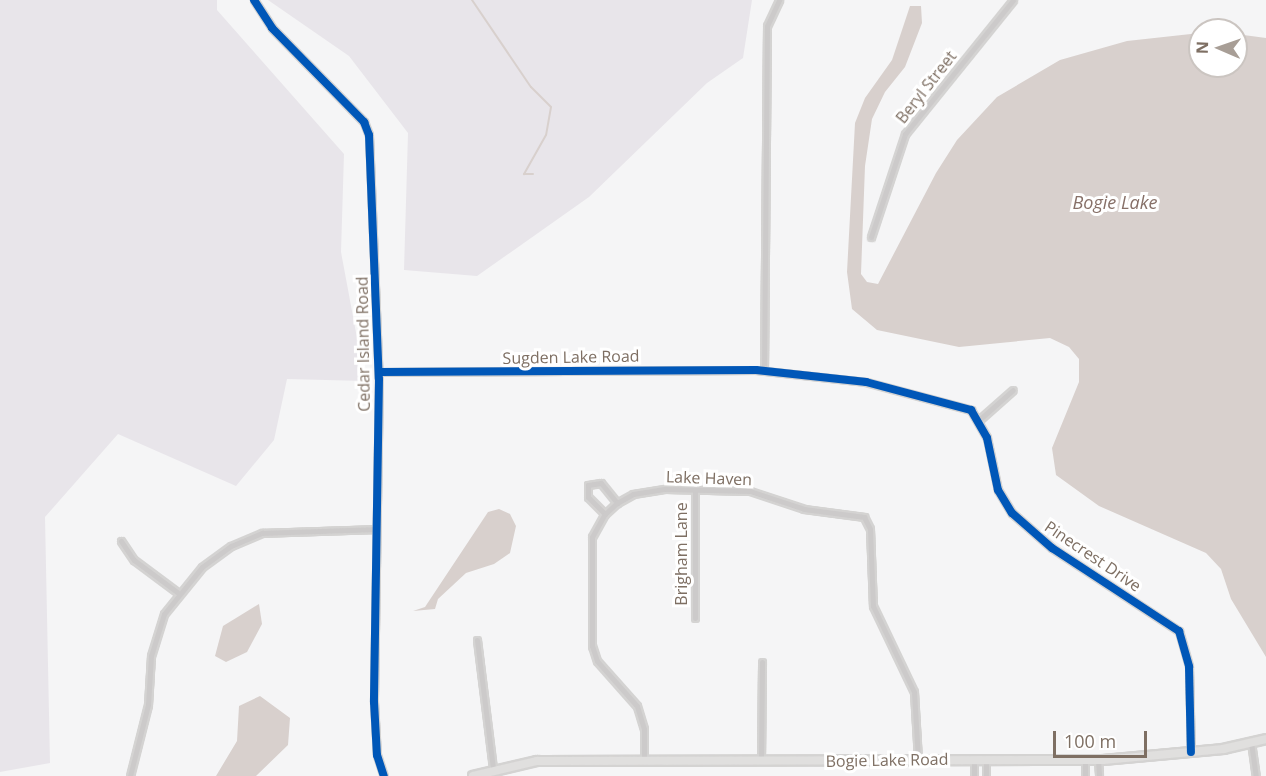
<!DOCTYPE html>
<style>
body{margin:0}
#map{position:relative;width:1266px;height:776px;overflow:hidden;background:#f5f5f6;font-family:"Open Sans",sans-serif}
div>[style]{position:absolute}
.green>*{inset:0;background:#e8e5ea}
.water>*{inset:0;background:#d8d0cd}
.stream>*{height:2px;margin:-1px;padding:0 1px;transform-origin:1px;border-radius:1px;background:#d8d0cd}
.roads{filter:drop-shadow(2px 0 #d4d3d2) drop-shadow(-2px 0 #d4d3d2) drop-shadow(0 2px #d4d3d2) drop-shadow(0 -2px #d4d3d2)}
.minor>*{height:5px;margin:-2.5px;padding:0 2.5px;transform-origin:2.5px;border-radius:2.5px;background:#cccaca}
.secondary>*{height:8px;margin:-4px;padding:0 4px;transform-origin:4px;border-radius:4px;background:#e0dfde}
.cycleway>*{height:8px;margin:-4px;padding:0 4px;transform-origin:4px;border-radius:4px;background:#0057b8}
span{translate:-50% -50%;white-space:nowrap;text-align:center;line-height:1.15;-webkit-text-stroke:6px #fff;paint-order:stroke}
.street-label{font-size:16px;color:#7e6f63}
.water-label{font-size:18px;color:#877068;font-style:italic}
.north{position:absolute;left:1188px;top:18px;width:60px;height:60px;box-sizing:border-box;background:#fff;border:2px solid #cbc5c1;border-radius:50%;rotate:272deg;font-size:16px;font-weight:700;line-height:24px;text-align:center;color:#7e6f63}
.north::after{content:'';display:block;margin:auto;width:21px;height:27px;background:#a89e96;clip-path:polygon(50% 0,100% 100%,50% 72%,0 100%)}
.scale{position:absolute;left:1053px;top:731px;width:94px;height:27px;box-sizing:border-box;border:3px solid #7e6f63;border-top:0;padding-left:8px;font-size:18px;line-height:21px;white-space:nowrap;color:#7e6f63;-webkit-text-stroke:4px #fff;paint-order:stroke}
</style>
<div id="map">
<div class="green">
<div style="clip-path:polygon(0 0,217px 0,217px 10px,344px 154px,341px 252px,365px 381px,287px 379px,274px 440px,236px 486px,118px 434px,45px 517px,50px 763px,0 772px)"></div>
<div style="clip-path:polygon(268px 0,752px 0,743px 58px,707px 83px,589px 197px,477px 276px,404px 270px,408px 133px,349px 56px)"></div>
</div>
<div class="water">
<div style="clip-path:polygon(910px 6px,921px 6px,922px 23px,905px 67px,885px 92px,872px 119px,865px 166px,861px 274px,867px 282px,878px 284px,936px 173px,957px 140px,997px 97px,1060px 60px,1127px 41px,1200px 33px,1200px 66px,1236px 66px,1236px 34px,1266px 38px,1266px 657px,1231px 599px,1221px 569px,1206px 553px,1099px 506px,1056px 475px,1052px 448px,1079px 382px,1079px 359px,1069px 347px,1050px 338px,959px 347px,877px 330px,852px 309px,847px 272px,855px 123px,865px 98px,892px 60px)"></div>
<div style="clip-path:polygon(499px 509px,510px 514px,516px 526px,510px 553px,494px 564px,466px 573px,438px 599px,435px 609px,413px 611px,425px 607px,488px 512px)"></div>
<div style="clip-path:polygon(259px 604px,262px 624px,247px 652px,226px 662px,215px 656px,223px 626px)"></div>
<div style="clip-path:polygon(260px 696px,290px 718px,288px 745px,256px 776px,216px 776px,237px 741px,239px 706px)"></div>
</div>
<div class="stream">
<div style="left:472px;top:0;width:105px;rotate:55.9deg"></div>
<div style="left:531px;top:87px;width:28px;rotate:45deg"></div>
<div style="left:551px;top:107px;width:28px;rotate:100deg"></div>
<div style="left:546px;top:135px;width:45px;rotate:119.4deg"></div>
<div style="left:524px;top:174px;width:9px"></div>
</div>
<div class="roads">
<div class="minor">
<div style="left:254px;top:0;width:33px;rotate:57deg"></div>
<div style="left:272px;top:28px;width:132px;rotate:45.6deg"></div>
<div style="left:364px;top:122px;width:14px;rotate:69deg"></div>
<div style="left:369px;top:135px;width:244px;rotate:87.7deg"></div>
<div style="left:379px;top:379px;width:323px;rotate:90.9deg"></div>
<div style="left:374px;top:702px;width:53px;rotate:86.8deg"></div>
<div style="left:377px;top:755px;width:22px;rotate:72deg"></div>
<div style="left:871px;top:237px;width:108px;rotate:-71.7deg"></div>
<div style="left:905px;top:134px;width:172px;rotate:-51.1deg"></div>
<div style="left:764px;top:371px;width:345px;rotate:-89.5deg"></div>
<div style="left:767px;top:26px;width:29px;rotate:-65deg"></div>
<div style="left:379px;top:372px;width:377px;rotate:-0.3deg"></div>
<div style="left:756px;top:370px;width:111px;rotate:6.2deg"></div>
<div style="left:866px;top:382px;width:109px;rotate:14.9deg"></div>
<div style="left:971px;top:410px;width:32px;rotate:60deg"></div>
<div style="left:987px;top:438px;width:53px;rotate:78.1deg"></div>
<div style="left:998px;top:490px;width:27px;rotate:59deg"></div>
<div style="left:1012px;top:513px;width:53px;rotate:41.2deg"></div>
<div style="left:1052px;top:548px;width:152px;rotate:33.2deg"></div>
<div style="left:1179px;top:631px;width:37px;rotate:74deg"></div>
<div style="left:1189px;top:667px;width:85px;rotate:88.7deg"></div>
<div style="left:979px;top:420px;width:45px;rotate:-41.4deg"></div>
<div style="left:695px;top:490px;width:128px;rotate:90deg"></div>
<div style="left:605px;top:514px;width:24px;rotate:-135deg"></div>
<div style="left:588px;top:497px;width:12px;rotate:-90deg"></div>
<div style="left:588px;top:485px;width:13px;rotate:-9deg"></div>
<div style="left:601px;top:483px;width:26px;rotate:51deg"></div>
<div style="left:121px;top:541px;width:23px;rotate:56deg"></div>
<div style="left:134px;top:560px;width:54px;rotate:36.7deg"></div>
<div style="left:477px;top:640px;width:129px;rotate:82.9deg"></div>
<div style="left:1251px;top:742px;width:34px;rotate:82deg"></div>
<div style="left:644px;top:759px;width:30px;rotate:-90deg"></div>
<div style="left:644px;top:729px;width:24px;rotate:-107deg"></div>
<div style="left:637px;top:706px;width:60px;rotate:-131.6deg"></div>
<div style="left:597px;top:661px;width:16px;rotate:-108deg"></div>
<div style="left:592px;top:646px;width:109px;rotate:-90deg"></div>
<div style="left:592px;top:537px;width:26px;rotate:-61deg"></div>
<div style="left:605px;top:514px;width:16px;rotate:-43deg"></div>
<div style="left:617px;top:503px;width:18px;rotate:-29deg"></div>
<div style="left:633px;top:494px;width:33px;rotate:-9deg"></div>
<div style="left:666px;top:489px;width:84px;rotate:1.4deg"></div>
<div style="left:750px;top:491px;width:57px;rotate:18.4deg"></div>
<div style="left:804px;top:509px;width:61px;rotate:7.6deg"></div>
<div style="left:864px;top:517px;width:13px;rotate:63deg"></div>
<div style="left:870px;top:529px;width:77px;rotate:87.8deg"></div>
<div style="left:873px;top:606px;width:95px;rotate:64.5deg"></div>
<div style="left:914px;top:692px;width:68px;rotate:86.6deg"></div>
<div style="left:974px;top:759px;width:17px;rotate:90deg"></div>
<div style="left:1085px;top:760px;width:16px;rotate:90deg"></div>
<div style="left:1098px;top:760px;width:16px;rotate:86deg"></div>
<div style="left:761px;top:761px;width:99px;rotate:-89.4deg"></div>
<div style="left:130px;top:776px;width:73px;rotate:-75.8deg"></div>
<div style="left:148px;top:705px;width:49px;rotate:-86.5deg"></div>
<div style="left:151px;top:656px;width:44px;rotate:-72.8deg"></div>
<div style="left:164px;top:614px;width:60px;rotate:-51deg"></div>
<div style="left:202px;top:567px;width:36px;rotate:-36deg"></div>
<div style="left:231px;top:546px;width:34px;rotate:-23deg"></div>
<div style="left:262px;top:533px;width:114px;rotate:-2deg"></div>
<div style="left:986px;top:776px;width:17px;rotate:-90deg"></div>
</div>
<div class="secondary">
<div style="left:473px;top:776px;width:66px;rotate:-13.2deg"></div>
<div style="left:537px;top:761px;width:566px;rotate:-0.1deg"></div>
<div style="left:1103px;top:760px;width:121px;rotate:-5.2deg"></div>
<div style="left:1223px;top:749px;width:44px;rotate:-13.1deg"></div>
</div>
</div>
<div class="cycleway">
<div style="left:254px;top:0;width:33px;rotate:57deg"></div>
<div style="left:272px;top:28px;width:132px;rotate:45.6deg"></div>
<div style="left:364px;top:122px;width:14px;rotate:69deg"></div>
<div style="left:369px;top:135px;width:244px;rotate:87.7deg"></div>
<div style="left:379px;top:379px;width:323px;rotate:90.9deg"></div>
<div style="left:374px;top:702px;width:53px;rotate:86.8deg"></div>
<div style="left:377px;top:755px;width:22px;rotate:72deg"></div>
<div style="left:379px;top:372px;width:377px;rotate:-0.3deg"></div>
<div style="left:756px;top:370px;width:111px;rotate:6.2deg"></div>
<div style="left:866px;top:382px;width:109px;rotate:14.9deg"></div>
<div style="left:971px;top:410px;width:32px;rotate:60deg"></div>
<div style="left:987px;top:438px;width:53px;rotate:78.1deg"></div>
<div style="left:998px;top:490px;width:27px;rotate:59deg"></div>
<div style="left:1012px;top:513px;width:53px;rotate:41.2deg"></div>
<div style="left:1052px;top:548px;width:152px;rotate:33.2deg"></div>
<div style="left:1179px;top:631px;width:37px;rotate:74deg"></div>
<div style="left:1189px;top:667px;width:85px;rotate:88.7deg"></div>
</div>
<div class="street-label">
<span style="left:926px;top:87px;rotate:-52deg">Beryl Street</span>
<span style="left:363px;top:344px;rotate:-91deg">Cedar Island Road</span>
<span style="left:571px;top:357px;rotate:-1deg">Sugden Lake Road</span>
<span style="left:709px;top:478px;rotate:2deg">Lake Haven</span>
<span style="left:681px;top:554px;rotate:-90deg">Brigham Lane</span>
<span style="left:1093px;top:556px;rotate:34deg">Pinecrest Drive</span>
<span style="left:887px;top:760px;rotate:-1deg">Bogie Lake Road</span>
</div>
<div class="water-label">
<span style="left:1115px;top:202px">Bogie Lake</span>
</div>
<div class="north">N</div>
<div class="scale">100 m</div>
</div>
